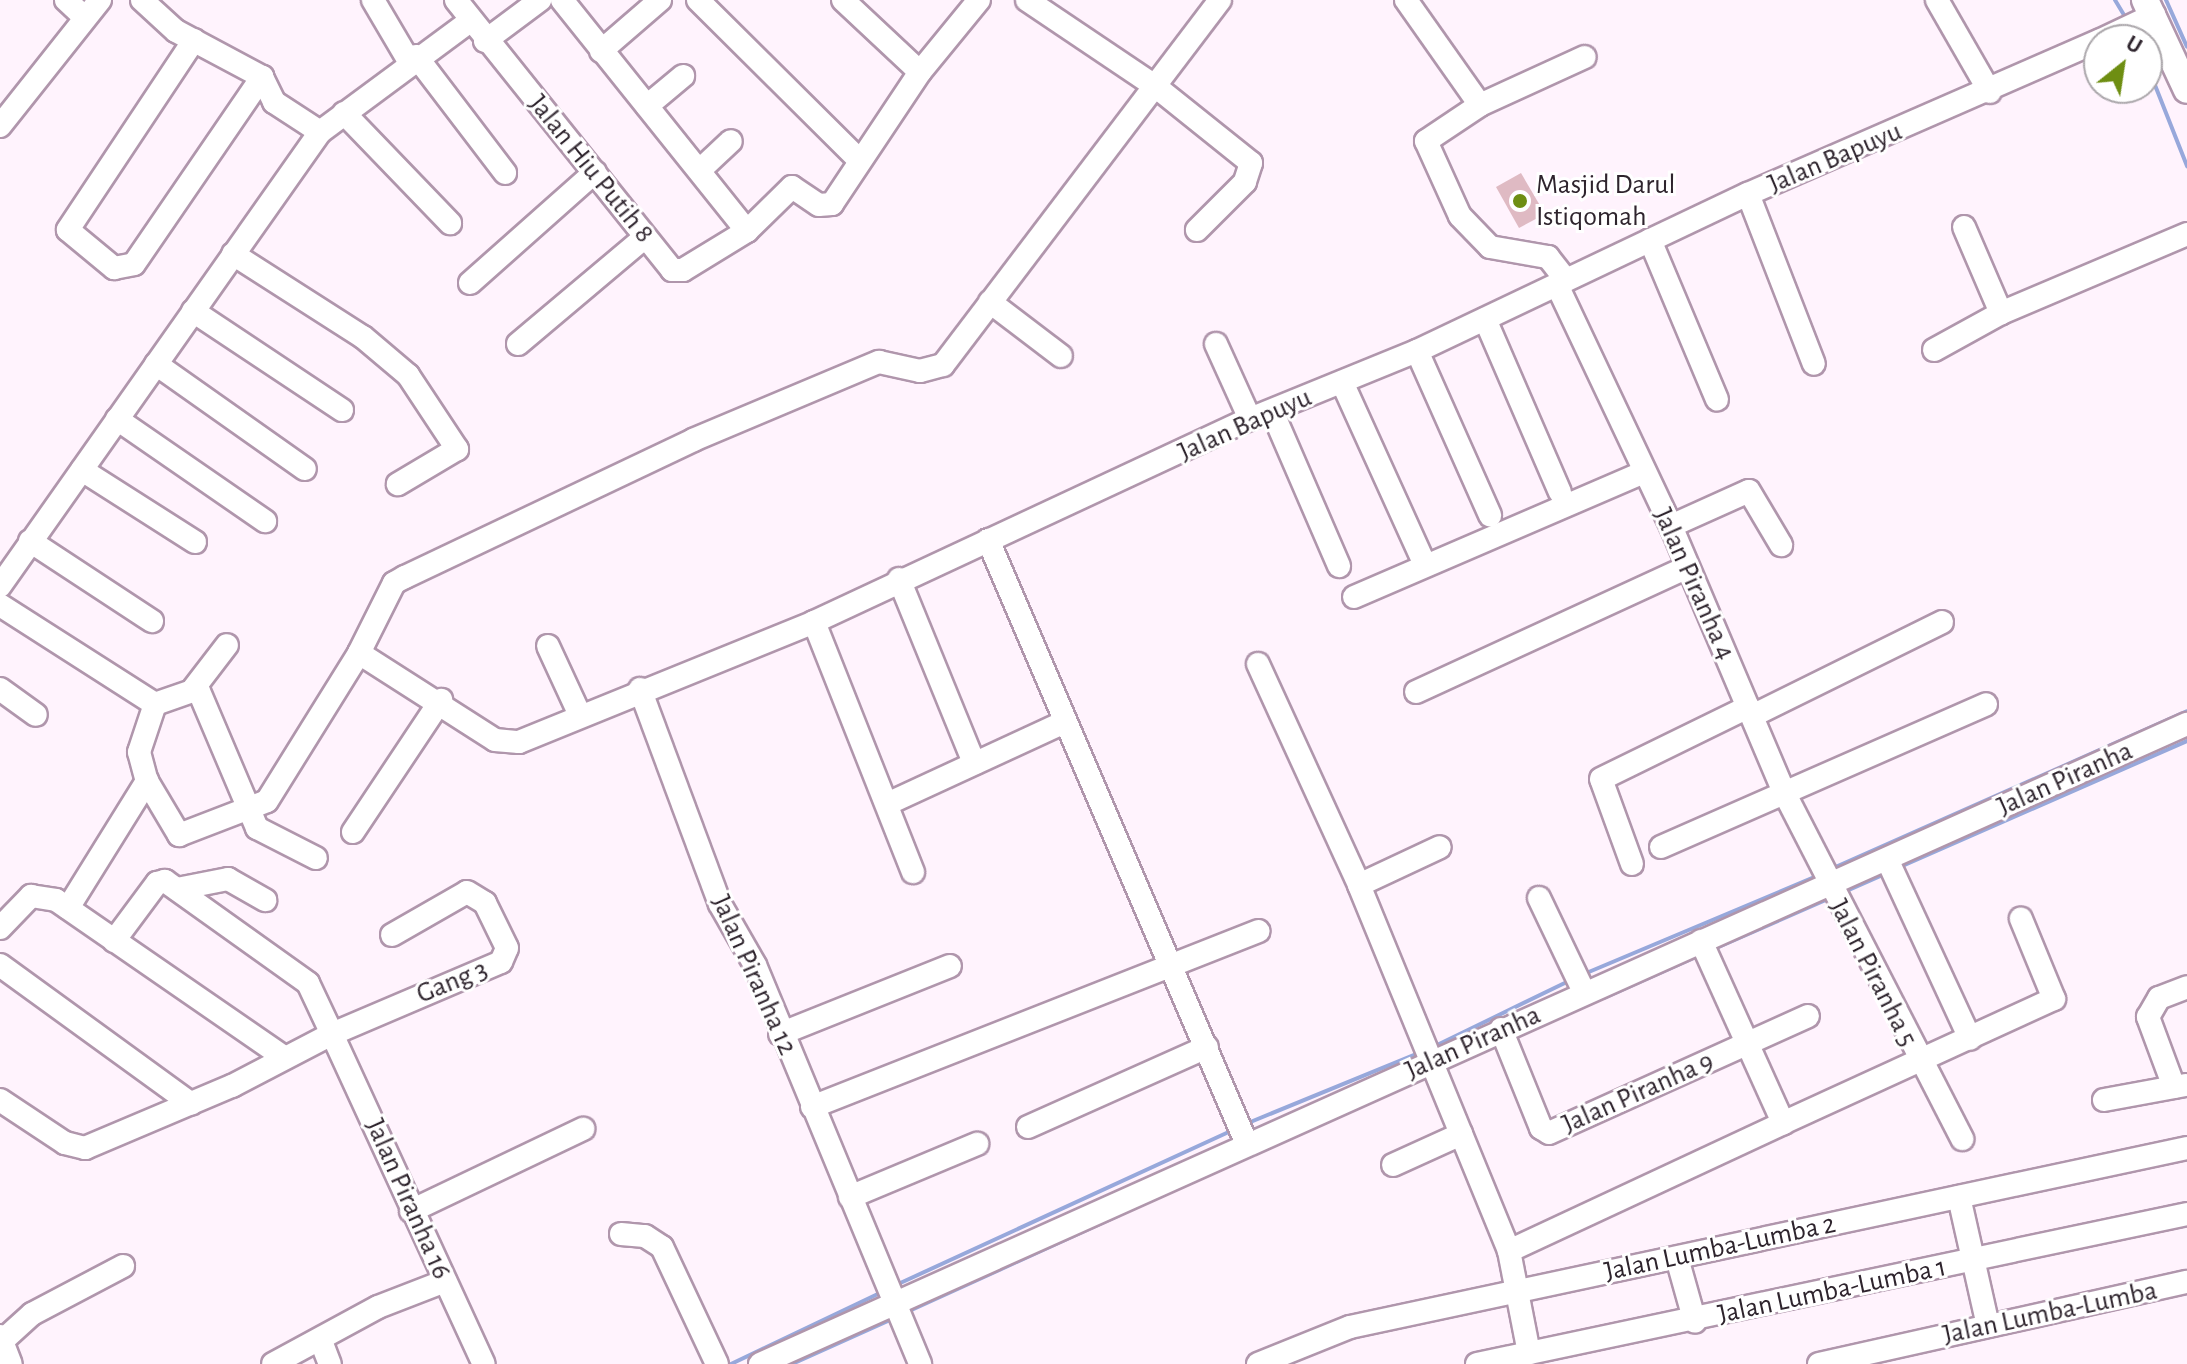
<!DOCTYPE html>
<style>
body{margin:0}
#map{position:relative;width:2187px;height:1364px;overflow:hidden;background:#fff3fd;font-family:"Alegreya Sans",sans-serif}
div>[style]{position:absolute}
.stream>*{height:4px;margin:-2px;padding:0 2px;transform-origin:2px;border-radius:2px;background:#97a8db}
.building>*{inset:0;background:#dfbac3}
.roads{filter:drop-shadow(2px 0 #b096ac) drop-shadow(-2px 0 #b096ac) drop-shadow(0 2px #b096ac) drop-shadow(0 -2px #b096ac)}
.minor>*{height:22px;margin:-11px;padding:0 11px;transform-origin:11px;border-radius:11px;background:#fff}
.major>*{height:26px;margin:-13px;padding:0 13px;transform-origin:13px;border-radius:13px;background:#fff}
.dots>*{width:22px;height:22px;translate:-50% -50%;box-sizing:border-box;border:4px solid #fff;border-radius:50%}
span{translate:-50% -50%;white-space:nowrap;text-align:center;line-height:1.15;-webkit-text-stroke:6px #fff;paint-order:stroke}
.street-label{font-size:28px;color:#2e242d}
.poi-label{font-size:28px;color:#2e242d}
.left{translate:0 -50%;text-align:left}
.north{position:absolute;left:2083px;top:24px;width:80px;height:80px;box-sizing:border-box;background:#fff;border:2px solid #aba7ab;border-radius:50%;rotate:30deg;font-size:22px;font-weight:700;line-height:32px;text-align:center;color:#2e242d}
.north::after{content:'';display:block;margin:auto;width:28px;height:36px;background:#6e8e12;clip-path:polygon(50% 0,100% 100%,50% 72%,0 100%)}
</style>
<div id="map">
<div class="stream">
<div style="left:2115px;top:0;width:21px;rotate:59deg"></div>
<div style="left:2166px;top:0;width:51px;rotate:65.9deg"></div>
<div style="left:2147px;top:65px;width:109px;rotate:68.4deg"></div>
<div style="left:1900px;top:867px;width:313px;rotate:-23.7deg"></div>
<div style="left:1831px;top:869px;width:389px;rotate:-23.9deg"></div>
<div style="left:1842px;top:893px;width:47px;rotate:-23.8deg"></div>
<div style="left:1714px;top:949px;width:127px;rotate:-23.7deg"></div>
<div style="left:1584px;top:974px;width:255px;rotate:-22.8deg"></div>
<div style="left:1604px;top:998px;width:103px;rotate:-24.1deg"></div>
<div style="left:1433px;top:1047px;width:151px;rotate:-25.9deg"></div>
<div style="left:1248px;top:1123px;width:187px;rotate:-22.3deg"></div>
<div style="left:896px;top:1285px;width:371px;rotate:-24.7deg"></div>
<div style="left:907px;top:1312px;width:232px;rotate:-24.5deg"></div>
<div style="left:731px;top:1364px;width:165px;rotate:-25.5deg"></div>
<div style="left:792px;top:1364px;width:110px;rotate:-24.2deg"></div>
</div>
<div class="building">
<div style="clip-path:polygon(1521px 173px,1545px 214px,1519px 228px,1496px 187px)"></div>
</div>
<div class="roads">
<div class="minor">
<div style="left:66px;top:0;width:26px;rotate:43deg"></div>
<div style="left:142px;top:0;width:46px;rotate:42.4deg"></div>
<div style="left:176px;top:31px;width:98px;rotate:28.1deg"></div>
<div style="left:262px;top:77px;width:28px;rotate:64deg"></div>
<div style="left:274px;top:102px;width:55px;rotate:33.1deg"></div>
<div style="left:373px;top:0;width:71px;rotate:59.5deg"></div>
<div style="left:456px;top:0;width:346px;rotate:51.3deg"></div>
<div style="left:672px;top:270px;width:11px"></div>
<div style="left:683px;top:270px;width:75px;rotate:-31.4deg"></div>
<div style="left:562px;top:0;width:296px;rotate:51.3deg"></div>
<div style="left:747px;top:231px;width:63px;rotate:-44.4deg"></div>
<div style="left:792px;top:187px;width:32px;rotate:34deg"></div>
<div style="left:819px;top:205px;width:13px;rotate:-4deg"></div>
<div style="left:832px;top:204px;width:159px;rotate:-56.3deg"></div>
<div style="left:920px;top:72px;width:93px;rotate:-50.7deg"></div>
<div style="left:698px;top:0;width:228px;rotate:44.8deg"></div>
<div style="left:843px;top:0;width:105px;rotate:43.1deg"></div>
<div style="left:1027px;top:0;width:154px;rotate:33.9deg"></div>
<div style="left:1155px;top:86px;width:123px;rotate:38.7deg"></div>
<div style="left:1251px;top:163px;width:20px;rotate:108deg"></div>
<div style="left:1245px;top:182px;width:68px;rotate:135deg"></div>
<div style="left:1406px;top:0;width:128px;rotate:54.8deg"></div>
<div style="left:1480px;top:105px;width:65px;rotate:146.3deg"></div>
<div style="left:1426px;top:141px;width:82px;rotate:65.6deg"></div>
<div style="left:1460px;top:216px;width:43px;rotate:45.9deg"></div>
<div style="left:1490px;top:247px;width:59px;rotate:9.8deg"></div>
<div style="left:1548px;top:257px;width:29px;rotate:52deg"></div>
<div style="left:1937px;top:0;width:106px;rotate:60.1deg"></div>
<div style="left:194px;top:40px;width:228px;rotate:123.6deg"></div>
<div style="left:68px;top:230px;width:60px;rotate:39.6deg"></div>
<div style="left:114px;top:268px;width:20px;rotate:-11deg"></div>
<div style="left:134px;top:264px;width:227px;rotate:-55.6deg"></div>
<div style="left:2101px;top:40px;width:59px;rotate:-25.3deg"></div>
<div style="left:485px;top:41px;width:69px;rotate:-36.7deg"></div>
<div style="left:601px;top:51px;width:78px;rotate:-40.8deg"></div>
<div style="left:416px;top:56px;width:147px;rotate:52.7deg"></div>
<div style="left:1480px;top:105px;width:115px;rotate:-24.6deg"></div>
<div style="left:647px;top:106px;width:47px;rotate:-39.8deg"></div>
<div style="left:344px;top:113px;width:153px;rotate:46.1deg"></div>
<div style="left:0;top:126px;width:161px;rotate:-51.6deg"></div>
<div style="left:700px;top:170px;width:42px;rotate:-43.1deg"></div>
<div style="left:1748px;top:194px;width:182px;rotate:68.8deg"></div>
<div style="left:1964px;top:227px;width:94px;rotate:66.7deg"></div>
<div style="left:1650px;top:240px;width:173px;rotate:67.2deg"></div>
<div style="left:233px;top:254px;width:154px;rotate:32.6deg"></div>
<div style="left:363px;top:337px;width:59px;rotate:40.2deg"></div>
<div style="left:408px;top:375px;width:89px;rotate:56.5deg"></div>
<div style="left:457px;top:449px;width:69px;rotate:149.3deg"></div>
<div style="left:470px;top:283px;width:167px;rotate:-41.6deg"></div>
<div style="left:1557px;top:285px;width:267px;rotate:64.7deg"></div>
<div style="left:1671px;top:526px;width:291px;rotate:67deg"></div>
<div style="left:1785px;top:794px;width:388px;rotate:62.8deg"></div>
<div style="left:990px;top:302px;width:89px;rotate:37.3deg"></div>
<div style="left:193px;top:311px;width:179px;rotate:33.6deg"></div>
<div style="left:1485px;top:319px;width:189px;rotate:66.6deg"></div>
<div style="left:518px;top:344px;width:166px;rotate:-40.1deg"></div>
<div style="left:1216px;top:344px;width:82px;rotate:65.6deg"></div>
<div style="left:1934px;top:350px;width:77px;rotate:-28.9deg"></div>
<div style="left:2001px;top:313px;width:202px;rotate:-23deg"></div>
<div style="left:1417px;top:351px;width:180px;rotate:66deg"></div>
<div style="left:156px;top:364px;width:182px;rotate:35.2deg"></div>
<div style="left:1342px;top:382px;width:201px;rotate:65.6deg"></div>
<div style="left:1272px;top:411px;width:169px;rotate:66.6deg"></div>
<div style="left:117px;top:419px;width:180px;rotate:34.6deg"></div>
<div style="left:82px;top:470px;width:134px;rotate:32.5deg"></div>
<div style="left:1671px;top:526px;width:85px;rotate:-24.2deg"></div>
<div style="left:1749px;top:491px;width:63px;rotate:59.3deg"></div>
<div style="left:988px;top:540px;width:655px;rotate:66.8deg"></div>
<div style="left:30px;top:541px;width:146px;rotate:33.3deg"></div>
<div style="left:899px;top:579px;width:199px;rotate:67.8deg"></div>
<div style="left:0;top:586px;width:555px;rotate:-54.82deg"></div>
<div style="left:320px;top:132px;width:187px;rotate:-36.5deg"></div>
<div style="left:1354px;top:597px;width:316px;rotate:-23.3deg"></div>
<div style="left:0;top:605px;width:184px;rotate:32.6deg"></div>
<div style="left:155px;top:704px;width:51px;rotate:108.4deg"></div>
<div style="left:139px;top:752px;width:30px;rotate:75deg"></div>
<div style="left:147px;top:781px;width:63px;rotate:59.3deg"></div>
<div style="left:179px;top:835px;width:94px;rotate:-21.1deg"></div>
<div style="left:267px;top:801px;width:174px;rotate:-58.1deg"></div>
<div style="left:359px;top:653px;width:161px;rotate:32.6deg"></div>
<div style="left:495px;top:740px;width:24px;rotate:5deg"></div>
<div style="left:519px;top:742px;width:318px;rotate:-22.1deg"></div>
<div style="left:814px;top:622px;width:481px;rotate:-25deg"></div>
<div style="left:1250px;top:419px;width:180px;rotate:-22.2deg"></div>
<div style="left:1417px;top:351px;width:366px;rotate:-25.4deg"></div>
<div style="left:1748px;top:194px;width:383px;rotate:-23.6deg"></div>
<div style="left:814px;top:622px;width:269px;rotate:68.4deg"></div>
<div style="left:548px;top:646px;width:74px;rotate:65.2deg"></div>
<div style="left:359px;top:653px;width:78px;rotate:-63.4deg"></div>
<div style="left:394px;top:583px;width:13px;rotate:-29deg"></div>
<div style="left:405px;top:577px;width:319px;rotate:-25.4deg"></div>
<div style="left:693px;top:440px;width:202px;rotate:-22.8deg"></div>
<div style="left:879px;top:362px;width:42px;rotate:12.4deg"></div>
<div style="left:920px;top:371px;width:24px;rotate:-15deg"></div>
<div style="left:943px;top:365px;width:458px;rotate:-52.8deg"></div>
<div style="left:1258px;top:664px;width:243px;rotate:65.4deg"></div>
<div style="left:1359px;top:885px;width:396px;rotate:67.7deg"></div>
<div style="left:1509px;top:1251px;width:302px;rotate:-25deg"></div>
<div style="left:194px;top:688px;width:54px;rotate:-52.5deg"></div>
<div style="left:0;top:689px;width:44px;rotate:35.8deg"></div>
<div style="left:640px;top:689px;width:229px;rotate:69.6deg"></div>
<div style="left:720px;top:904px;width:70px;rotate:60.2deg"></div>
<div style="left:755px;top:965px;width:432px;rotate:67.5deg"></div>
<div style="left:1416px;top:692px;width:299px;rotate:-24.7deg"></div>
<div style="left:155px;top:704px;width:46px;rotate:-19.2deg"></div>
<div style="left:198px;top:689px;width:151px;rotate:67deg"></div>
<div style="left:257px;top:828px;width:66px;rotate:27deg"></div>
<div style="left:1752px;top:716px;width:212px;rotate:-26.3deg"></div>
<div style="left:887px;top:804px;width:193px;rotate:-24.8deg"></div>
<div style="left:353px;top:832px;width:159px;rotate:-56.3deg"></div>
<div style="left:1661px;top:847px;width:355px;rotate:-23.7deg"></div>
<div style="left:1887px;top:859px;width:198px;rotate:65.2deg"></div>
<div style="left:1632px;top:864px;width:90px;rotate:-110deg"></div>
<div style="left:1601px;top:779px;width:164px;rotate:-26.1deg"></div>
<div style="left:1359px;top:885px;width:89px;rotate:-25.1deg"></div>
<div style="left:177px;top:889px;width:52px;rotate:-11.1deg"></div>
<div style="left:228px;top:879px;width:43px;rotate:29.6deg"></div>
<div style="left:1539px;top:898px;width:104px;rotate:64.4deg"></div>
<div style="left:68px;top:908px;width:150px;rotate:-58.1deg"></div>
<div style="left:0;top:928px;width:45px;rotate:-45.9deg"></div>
<div style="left:31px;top:896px;width:25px;rotate:9deg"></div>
<div style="left:56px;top:900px;width:278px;rotate:34.6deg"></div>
<div style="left:392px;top:935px;width:86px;rotate:-29.8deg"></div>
<div style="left:467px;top:892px;width:21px;rotate:31deg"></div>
<div style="left:485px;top:903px;width:50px;rotate:63.9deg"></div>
<div style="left:507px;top:948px;width:15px;rotate:113deg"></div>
<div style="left:501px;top:962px;width:184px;rotate:156.9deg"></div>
<div style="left:332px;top:1034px;width:363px;rotate:65.3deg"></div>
<div style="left:1701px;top:941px;width:200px;rotate:65.7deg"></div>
<div style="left:1783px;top:1123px;width:298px;rotate:-24.6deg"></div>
<div style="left:2054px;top:999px;width:87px;rotate:-112.4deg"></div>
<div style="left:0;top:965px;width:236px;rotate:36deg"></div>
<div style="left:1501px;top:1029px;width:107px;rotate:68deg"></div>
<div style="left:1541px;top:1128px;width:9px;rotate:32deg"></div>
<div style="left:1549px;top:1133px;width:284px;rotate:-24.3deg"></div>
<div style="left:780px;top:1034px;width:183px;rotate:-21.8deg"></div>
<div style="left:2174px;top:1087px;width:75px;rotate:-110.4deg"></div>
<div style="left:2148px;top:1017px;width:22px;rotate:-60deg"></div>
<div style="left:2159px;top:998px;width:30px;rotate:-21deg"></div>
<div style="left:0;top:1100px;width:78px;rotate:33.5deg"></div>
<div style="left:65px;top:1143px;width:21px;rotate:14deg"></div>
<div style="left:85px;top:1148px;width:160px;rotate:-22.9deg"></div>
<div style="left:232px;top:1086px;width:113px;rotate:-27.5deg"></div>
<div style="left:332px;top:1034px;width:56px;rotate:-115.2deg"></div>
<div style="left:308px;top:983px;width:176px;rotate:-144.5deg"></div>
<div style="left:165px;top:881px;width:8px;rotate:166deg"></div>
<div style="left:157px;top:883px;width:72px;rotate:126.6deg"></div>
<div style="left:2104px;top:1100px;width:83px;rotate:-10.4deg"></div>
<div style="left:812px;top:1107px;width:480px;rotate:-21.5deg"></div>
<div style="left:1028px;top:1127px;width:196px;rotate:-24.1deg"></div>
<div style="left:1393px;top:1165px;width:75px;rotate:-24.5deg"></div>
<div style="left:850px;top:1197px;width:138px;rotate:-22.7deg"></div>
<div style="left:1959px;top:1197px;width:132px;rotate:77.3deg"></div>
<div style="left:411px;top:1211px;width:191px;rotate:-25.5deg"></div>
<div style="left:621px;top:1234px;width:24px;rotate:5deg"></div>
<div style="left:645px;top:1236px;width:20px;rotate:33deg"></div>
<div style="left:662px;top:1247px;width:129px;rotate:64.8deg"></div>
<div style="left:1509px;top:1251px;width:104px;rotate:78.9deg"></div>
<div style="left:1677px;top:1258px;width:66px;rotate:74.3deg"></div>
<div style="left:0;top:1336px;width:30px;rotate:69deg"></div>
<div style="left:321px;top:1341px;width:25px;rotate:69deg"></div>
<div style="left:0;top:1343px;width:43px;rotate:-42.2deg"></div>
<div style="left:32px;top:1314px;width:103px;rotate:-27.8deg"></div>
<div style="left:273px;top:1364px;width:119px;rotate:-28.5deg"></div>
<div style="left:378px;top:1307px;width:72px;rotate:-21.2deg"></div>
<div style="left:760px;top:1364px;width:1564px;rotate:-24.16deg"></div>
<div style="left:1258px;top:1364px;width:99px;rotate:-21.9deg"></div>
<div style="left:1350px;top:1327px;width:856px;rotate:-12.07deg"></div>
<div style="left:1477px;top:1364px;width:726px;rotate:-11.93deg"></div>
<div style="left:1819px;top:1364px;width:377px;rotate:-12.6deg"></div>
</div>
<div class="major">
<div style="left:2145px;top:0;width:99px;rotate:65deg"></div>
</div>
</div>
<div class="dots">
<div style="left:1520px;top:201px;background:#6e8e12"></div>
</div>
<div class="street-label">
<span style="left:1835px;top:158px;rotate:-23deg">Jalan Bapuyu</span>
<span style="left:591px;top:169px;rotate:51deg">Jalan Hiu Putih 8</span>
<span style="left:1245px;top:425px;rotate:-24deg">Jalan Bapuyu</span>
<span style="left:1694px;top:584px;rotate:66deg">Jalan Piranha 4</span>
<span style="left:2065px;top:779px;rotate:-24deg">Jalan Piranha</span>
<span style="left:1873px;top:973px;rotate:63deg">Jalan Piranha 5</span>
<span style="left:754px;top:975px;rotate:66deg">Jalan Piranha 12</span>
<span style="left:452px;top:982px;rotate:-22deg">Gang 3</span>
<span style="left:1473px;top:1043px;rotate:-24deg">Jalan Piranha</span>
<span style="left:1638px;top:1093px;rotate:-24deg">Jalan Piranha 9</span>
<span style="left:408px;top:1199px;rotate:66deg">Jalan Piranha 16</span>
<span style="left:1720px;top:1248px;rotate:-12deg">Jalan Lumba-Lumba 2</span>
<span style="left:1832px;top:1291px;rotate:-12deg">Jalan Lumba-Lumba 1</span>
<span style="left:2050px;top:1313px;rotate:-12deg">Jalan Lumba-Lumba</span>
</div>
<div class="poi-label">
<span class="left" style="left:1536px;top:201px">Masjid Darul<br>Istiqomah</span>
</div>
<div class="north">U</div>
</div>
